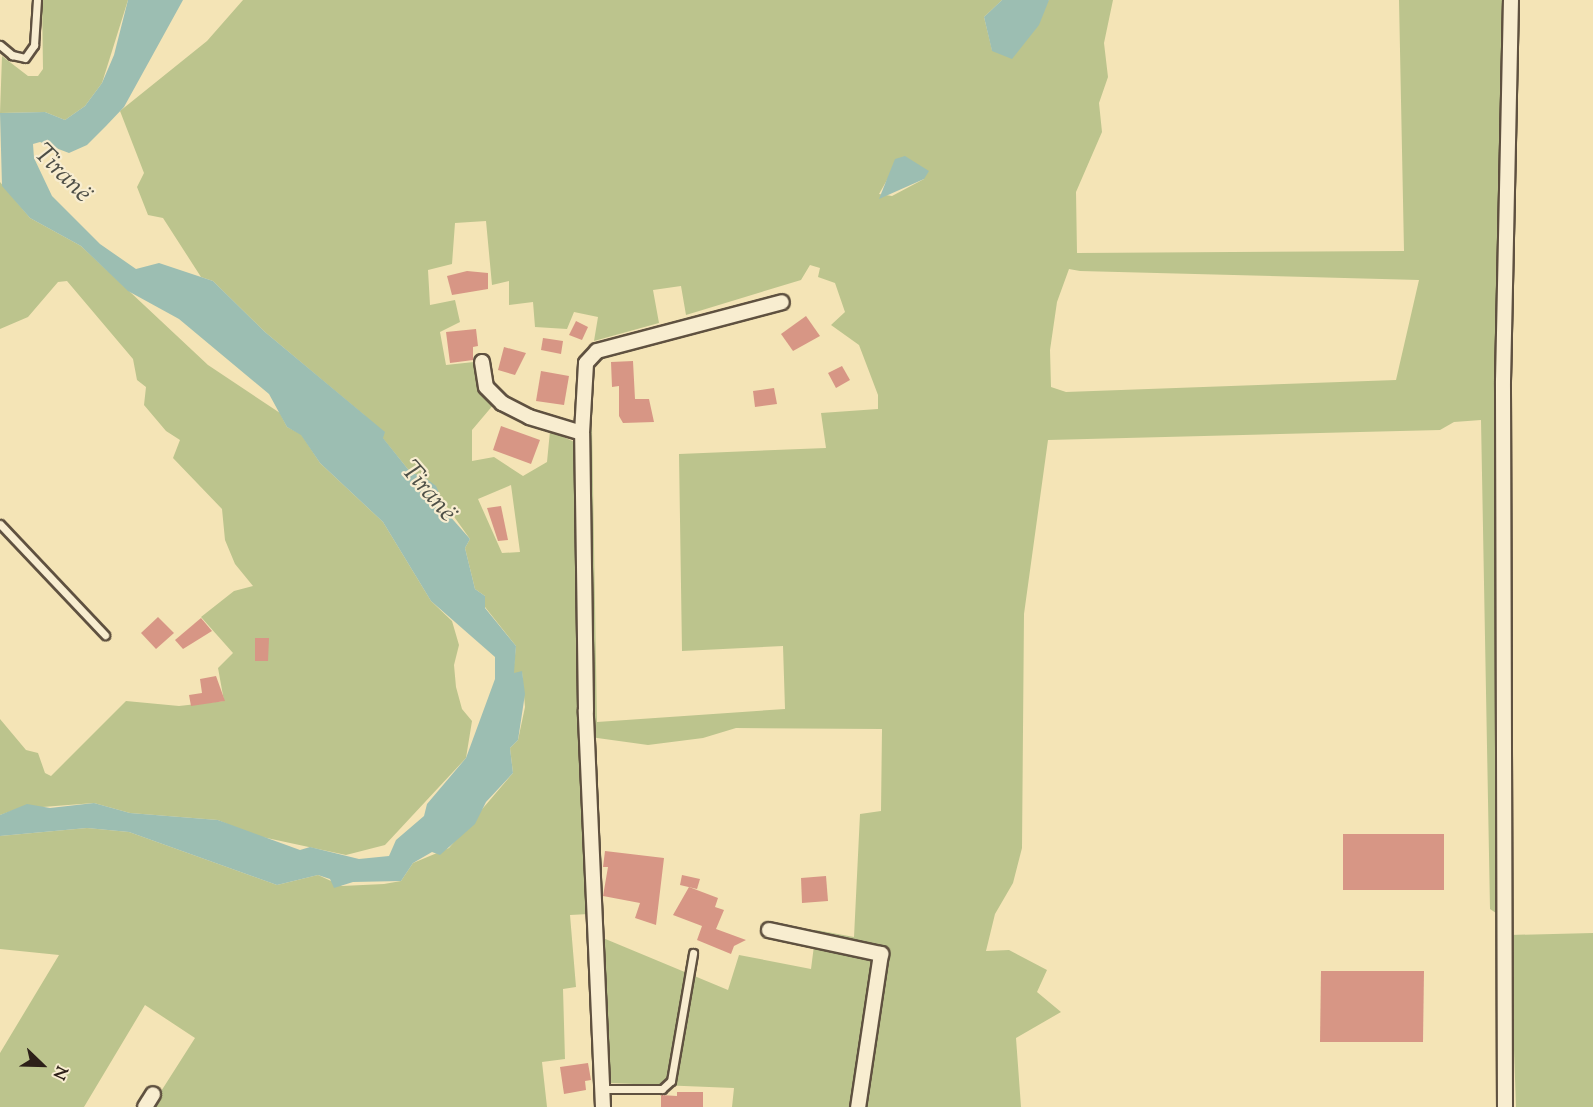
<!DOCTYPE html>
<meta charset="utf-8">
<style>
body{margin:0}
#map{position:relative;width:1593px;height:1107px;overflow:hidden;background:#f4e4b6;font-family:"Sorts Mill Goudy",serif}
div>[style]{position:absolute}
.green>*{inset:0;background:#bcc48d}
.water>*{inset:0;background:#9cbeb2}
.building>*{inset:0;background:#d79685}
.roads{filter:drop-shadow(2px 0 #5f5140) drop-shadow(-2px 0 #5f5140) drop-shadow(0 2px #5f5140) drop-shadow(0 -2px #5f5140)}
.service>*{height:7px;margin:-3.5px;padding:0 3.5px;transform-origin:3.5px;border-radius:3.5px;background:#f8edd0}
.minor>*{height:14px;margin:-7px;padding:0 7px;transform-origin:7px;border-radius:7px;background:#f8edd0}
span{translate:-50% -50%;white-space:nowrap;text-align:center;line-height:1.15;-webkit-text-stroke:4.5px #f8edd0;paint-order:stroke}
.water-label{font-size:27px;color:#4e4f47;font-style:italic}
.north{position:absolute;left:12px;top:1035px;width:60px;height:60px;-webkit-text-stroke:4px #f8edd0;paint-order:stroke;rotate:113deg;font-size:16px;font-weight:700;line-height:24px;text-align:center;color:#2d2019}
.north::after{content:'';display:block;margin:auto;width:21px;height:27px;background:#2d2019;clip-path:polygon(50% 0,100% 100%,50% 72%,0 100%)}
</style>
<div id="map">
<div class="green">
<div style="clip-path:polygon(42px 0,128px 0,102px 83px,85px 106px,65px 120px,45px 112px,0 113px,2px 56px,28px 76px,38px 76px,43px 69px)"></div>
<div style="clip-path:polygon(evenodd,243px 0,1002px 0,984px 17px,992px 50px,1049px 0,1113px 0,1104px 43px,1108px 77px,1099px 103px,1102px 132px,1076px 192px,1077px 253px,1404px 251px,1399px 0,1506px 0,1500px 904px,1496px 913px,1490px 909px,1481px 420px,1454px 422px,1440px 430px,1048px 440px,1024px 614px,1022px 848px,1013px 883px,995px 914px,986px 951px,1009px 950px,1047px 970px,1037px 992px,1061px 1012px,1016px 1038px,1021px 1107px,732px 1107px,734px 1088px,609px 1083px,603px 938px,728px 990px,739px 955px,811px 969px,816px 930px,854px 937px,860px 814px,881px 811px,882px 729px,736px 728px,703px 738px,648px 745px,590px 737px,587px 444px,592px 427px,597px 722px,785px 709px,783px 646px,682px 651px,679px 454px,826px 448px,821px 413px,878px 409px,878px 395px,859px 345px,831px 325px,845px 312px,835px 283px,818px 277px,820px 268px,810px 265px,801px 280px,686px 315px,681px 286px,653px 290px,659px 323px,594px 341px,598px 317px,574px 312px,567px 329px,535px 327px,533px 302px,509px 305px,509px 281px,492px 285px,486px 221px,455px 223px,452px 264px,428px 270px,430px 305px,455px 300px,460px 322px,440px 332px,446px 365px,474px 362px,480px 386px,494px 404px,472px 430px,472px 461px,494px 457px,523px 476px,547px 462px,550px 431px,579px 444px,589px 914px,570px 915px,576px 987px,563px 989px,565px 1059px,542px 1062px,547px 1107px,151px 1107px,195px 1038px,145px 1005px,84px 1107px,0 1107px,0 1053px,59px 955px,0 949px,0 836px,87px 828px,129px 832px,277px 885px,318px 875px,342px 886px,384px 884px,401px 881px,413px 863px,449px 848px,513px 773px,510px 748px,518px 740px,525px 707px,522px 672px,513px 674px,516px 646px,485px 607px,485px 596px,475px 589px,465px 548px,470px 539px,435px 490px,411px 473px,364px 415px,265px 332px,213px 281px,201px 277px,163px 218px,148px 215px,137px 187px,144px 173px,120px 111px,207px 41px,243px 0,924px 179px,892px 196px,879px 194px,887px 180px,924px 179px,243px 0,1069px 269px,1080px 271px,1419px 280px,1396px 380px,1066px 392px,1051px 387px,1050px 350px,1057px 302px,1069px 269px,243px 0,511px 485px,520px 552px,502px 553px,478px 499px,511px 485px)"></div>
<div style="clip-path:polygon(0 182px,30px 218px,81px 246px,208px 365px,280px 413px,287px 427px,301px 434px,320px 463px,383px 522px,431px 601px,452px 621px,459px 645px,454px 665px,456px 687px,462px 709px,472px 721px,466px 758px,385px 845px,346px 855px,253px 835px,218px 820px,130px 813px,94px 803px,17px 809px,0 815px,0 719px,26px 750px,38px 753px,45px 773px,51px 776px,126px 701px,179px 706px,224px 701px,218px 668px,233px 653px,201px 617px,234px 591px,253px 586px,235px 564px,225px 540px,222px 509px,173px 458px,180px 440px,166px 431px,144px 405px,146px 387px,137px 380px,133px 359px,67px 281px,58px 282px,28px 317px,0 329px)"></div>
<div style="clip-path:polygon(1593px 933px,1593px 1107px,1516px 1107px,1510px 935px)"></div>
</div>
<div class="water">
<div style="clip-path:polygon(128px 0,183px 0,124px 107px,106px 126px,87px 145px,69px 153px,40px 142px,33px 144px,34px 158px,52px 196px,100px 244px,136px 269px,159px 263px,213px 281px,265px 332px,385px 432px,383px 438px,411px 473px,423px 476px,436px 486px,448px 514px,470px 539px,465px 548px,475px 589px,485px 596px,485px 608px,516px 646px,514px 673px,522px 671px,525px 694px,518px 740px,510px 748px,513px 773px,486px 802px,475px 824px,440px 855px,432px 852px,413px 863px,401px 881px,353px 882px,334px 888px,330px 879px,318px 875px,277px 885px,129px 832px,87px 828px,0 836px,0 815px,27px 804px,50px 808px,94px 803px,130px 813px,218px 820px,300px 850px,310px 847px,359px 859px,389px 856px,396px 840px,424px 816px,427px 804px,466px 758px,495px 679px,495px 657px,431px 601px,383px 522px,320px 463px,301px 435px,287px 427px,269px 394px,179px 319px,128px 291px,81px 246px,30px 218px,2px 186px,0 113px,45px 112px,65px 120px,85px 106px,102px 83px,114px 55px)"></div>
<div style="clip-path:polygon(1002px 0,1049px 0,1039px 25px,1012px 59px,992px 51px,984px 17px)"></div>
<div style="clip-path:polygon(905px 156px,929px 171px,924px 179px,879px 199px,895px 159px)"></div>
</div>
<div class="building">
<div style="clip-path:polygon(467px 271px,488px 273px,488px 289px,452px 295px,447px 276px)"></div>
<div style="clip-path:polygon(806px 316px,820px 336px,793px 351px,781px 334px)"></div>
<div style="clip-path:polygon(576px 321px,588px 327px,582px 340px,569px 335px)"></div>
<div style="clip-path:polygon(476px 329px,478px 346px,473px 347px,473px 360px,450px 363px,446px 332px)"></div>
<div style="clip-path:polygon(543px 338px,563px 341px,561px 354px,541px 350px)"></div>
<div style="clip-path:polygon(504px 347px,526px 353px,515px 375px,498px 370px)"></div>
<div style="clip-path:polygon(633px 361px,635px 399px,649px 399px,654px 422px,623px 423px,619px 416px,619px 386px,612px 387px,611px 362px)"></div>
<div style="clip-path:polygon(842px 366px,850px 380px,836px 388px,828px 373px)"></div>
<div style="clip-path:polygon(541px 371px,569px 376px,564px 405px,536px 401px)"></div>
<div style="clip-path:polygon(774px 388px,777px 404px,755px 407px,753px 391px)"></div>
<div style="clip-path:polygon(501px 426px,540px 440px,531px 464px,493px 450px)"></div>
<div style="clip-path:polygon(501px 506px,508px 540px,498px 541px,487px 508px)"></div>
<div style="clip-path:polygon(158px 617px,174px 633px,156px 649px,141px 633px)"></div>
<div style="clip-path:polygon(201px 618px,212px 631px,183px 649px,175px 640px)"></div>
<div style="clip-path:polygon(255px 638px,269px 638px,268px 661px,255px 661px)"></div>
<div style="clip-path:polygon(216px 676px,225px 701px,191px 706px,189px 695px,202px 693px,200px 679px)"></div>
<div style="clip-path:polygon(1343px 834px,1444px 834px,1444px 890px,1343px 890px)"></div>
<div style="clip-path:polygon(605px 851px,664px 858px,656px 925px,635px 918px,640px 903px,603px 896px,608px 867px,603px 867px)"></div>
<div style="clip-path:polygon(682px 875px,700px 879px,697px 889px,680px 885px)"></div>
<div style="clip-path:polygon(826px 876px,828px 901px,802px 903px,801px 878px)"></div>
<div style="clip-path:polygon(689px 887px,718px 898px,715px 907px,724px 910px,716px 929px,746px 940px,734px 946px,731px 954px,697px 940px,702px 926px,673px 915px)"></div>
<div style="clip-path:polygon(1321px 971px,1424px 971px,1423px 1042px,1320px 1042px)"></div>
<div style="clip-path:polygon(588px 1063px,591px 1080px,585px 1081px,586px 1090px,564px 1094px,560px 1067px)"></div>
<div style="clip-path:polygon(677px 1092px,703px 1092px,703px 1107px,661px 1107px,661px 1095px,677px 1096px)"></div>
</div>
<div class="roads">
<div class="service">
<div style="left:0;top:45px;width:16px;rotate:40deg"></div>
<div style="left:12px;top:55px;width:13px;rotate:13deg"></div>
<div style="left:25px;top:58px;width:16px;rotate:-55deg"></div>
<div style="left:34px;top:45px;width:45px;rotate:-86.2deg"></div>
<div style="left:0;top:524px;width:153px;rotate:46.6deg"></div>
<div style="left:602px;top:1089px;width:60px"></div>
<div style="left:662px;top:1089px;width:12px;rotate:-42deg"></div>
<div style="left:671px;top:1081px;width:130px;rotate:-80.2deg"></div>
</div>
<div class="minor">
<div style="left:482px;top:362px;width:25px;rotate:81deg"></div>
<div style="left:486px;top:387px;width:23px;rotate:45deg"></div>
<div style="left:502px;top:403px;width:30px;rotate:27deg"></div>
<div style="left:529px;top:417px;width:55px;rotate:16.8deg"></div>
<div style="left:769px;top:930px;width:115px;rotate:12.1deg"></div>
<div style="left:881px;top:954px;width:155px;rotate:98.5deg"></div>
<div style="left:145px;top:1107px;width:15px;rotate:-58deg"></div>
<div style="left:603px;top:1107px;width:397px;rotate:-92.5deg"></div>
<div style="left:586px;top:710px;width:277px;rotate:-90.8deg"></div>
<div style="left:582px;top:433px;width:70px;rotate:-86.7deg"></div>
<div style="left:586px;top:363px;width:16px;rotate:-47deg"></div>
<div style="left:597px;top:351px;width:191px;rotate:-14.8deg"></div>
<div style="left:1505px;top:1107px;width:726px;rotate:-90.16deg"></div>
<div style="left:1503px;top:381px;width:381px;rotate:-88.8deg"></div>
</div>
</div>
<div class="water-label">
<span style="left:62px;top:174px;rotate:45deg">Tiranë</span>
<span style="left:428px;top:492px;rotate:49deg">Tiranë</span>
</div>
<div class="north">N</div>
</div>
